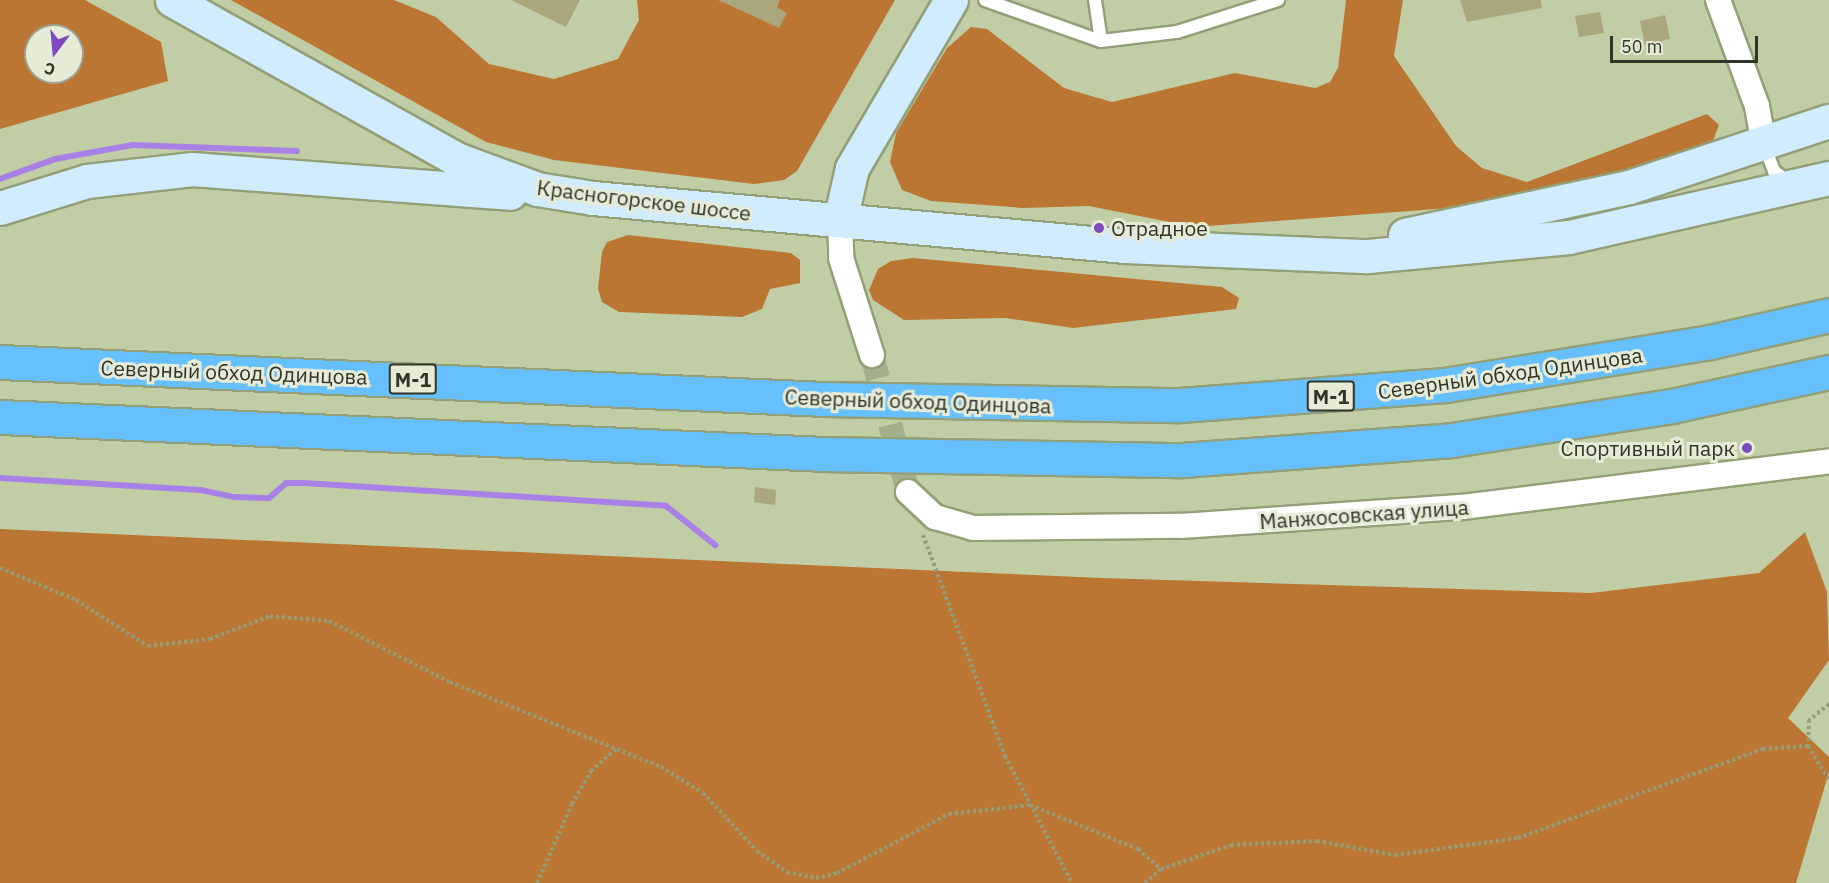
<!DOCTYPE html>
<meta charset="utf-8">
<style>
body{margin:0}
#map{position:relative;width:1829px;height:883px;overflow:hidden;background:#c1cea5;font-family:"IBM Plex Sans",sans-serif}
div>[style]{position:absolute}
.forest>*{inset:0;background:#bc7633}
.stream>*{height:6px;margin:-3px;padding:0 3px;transform-origin:3px;border-radius:3px;background:#a980e5}
.building>*{inset:0;background:#aba67c}
.street-tunnel>*{height:24px;margin-top:-12px;transform-origin:0;background:repeating-linear-gradient(90deg,#a4af8b 0 24px,transparent 0 36px)}
.path>*{height:4px;margin-top:-2px;transform-origin:0;background:repeating-linear-gradient(90deg,#939d7c 0 3px,transparent 0 6px)}
.roads{filter:drop-shadow(2px 0 #939f77) drop-shadow(-2px 0 #939f77) drop-shadow(0 2px #939f77) drop-shadow(0 -2px #939f77)}
.lane>*{height:12px;margin:-6px;padding:0 6px;transform-origin:6px;border-radius:6px;background:#fff}
.street>*{height:24px;margin:-12px;padding:0 12px;transform-origin:12px;border-radius:12px;background:#fff}
.secondary>*{height:33px;margin:-16.5px;padding:0 16.5px;transform-origin:16.5px;border-radius:16.5px;background:#d1ecff}
.highway>*{height:33px;margin:-16.5px;padding:0 16.5px;transform-origin:16.5px;border-radius:16.5px;background:#67c0fe}
.dots>*{width:16px;height:16px;translate:-50% -50%;box-sizing:border-box;border:3px solid #e5ebd7;border-radius:50%}
span{translate:-50% -50%;white-space:nowrap;text-align:center;line-height:1.15;-webkit-text-stroke:6px #e5ebd7;paint-order:stroke}
.shield-label span{padding:2px 4px;background:#e5ebd7;border:2px solid;border-radius:4px;-webkit-text-stroke-width:0}
.shield-label{font-size:20px;color:#313525;font-weight:700}
.street-label{font-size:21px;color:#313525}
.poi-label{font-size:21px;color:#313525}
.left{translate:0 -50%;text-align:left}
.right{translate:-100% -50%;text-align:right}
.north{position:absolute;left:24px;top:24px;width:60px;height:60px;box-sizing:border-box;background:#e5ebd7;border:2px solid #9da290;border-radius:50%;rotate:196deg;font-size:16px;font-weight:700;line-height:24px;text-align:center;color:#313525}
.north::after{content:'';display:block;margin:auto;width:21px;height:27px;background:#7e48bf;clip-path:polygon(50% 0,100% 100%,50% 72%,0 100%)}
.scale{position:absolute;left:1610px;top:36px;width:148px;height:27px;box-sizing:border-box;border:3px solid #313525;border-top:0;padding-left:8px;font-size:18px;line-height:21px;white-space:nowrap;color:#313525;-webkit-text-stroke:4px #e5ebd7;paint-order:stroke}
</style>
<div id="map">
<div class="forest">
<div style="clip-path:polygon(evenodd,0 0,85px 0,161px 42px,168px 81px,0 129px,0 0,36px 36px,72px 36px,72px 72px,36px 72px,36px 36px)"></div>
<div style="clip-path:polygon(231px 0,394px 0,436px 17px,489px 64px,554px 79px,618px 59px,639px 20px,637px 0,895px 0,797px 171px,784px 180px,754px 184px,554px 160px,486px 142px)"></div>
<div style="clip-path:polygon(1346px 0,1403px 0,1394px 56px,1456px 146px,1482px 168px,1527px 182px,1707px 114px,1719px 125px,1713px 141px,1702px 153px,1503px 204px,1195px 227px,1089px 206px,1023px 208px,931px 201px,902px 190px,890px 162px,896px 133px,947px 48px,971px 27px,987px 29px,1064px 88px,1112px 102px,1235px 73px,1315px 88px,1330px 82px,1338px 68px)"></div>
<div style="clip-path:polygon(628px 235px,791px 253px,800px 260px,800px 283px,770px 289px,762px 309px,742px 317px,619px 312px,602px 302px,598px 289px,602px 252px,607px 242px)"></div>
<div style="clip-path:polygon(913px 258px,1222px 287px,1239px 298px,1236px 309px,1073px 328px,1005px 318px,904px 320px,873px 300px,869px 290px,878px 269px,891px 261px)"></div>
<div style="clip-path:polygon(0 529px,1102px 578px,1591px 593px,1759px 573px,1805px 532px,1827px 592px,1829px 660px,1788px 718px,1829px 757px,1829px 772px,1796px 883px,0 883px)"></div>
</div>
<div class="stream">
<div style="left:0;top:179px;width:59px;rotate:-20deg"></div>
<div style="left:55px;top:159px;width:79px;rotate:-10.2deg"></div>
<div style="left:133px;top:145px;width:164px;rotate:2.1deg"></div>
<div style="left:0;top:478px;width:201px;rotate:3.4deg"></div>
<div style="left:201px;top:490px;width:34px;rotate:12deg"></div>
<div style="left:234px;top:497px;width:35px;rotate:2deg"></div>
<div style="left:269px;top:498px;width:23px;rotate:-41deg"></div>
<div style="left:286px;top:483px;width:18px"></div>
<div style="left:304px;top:483px;width:363px;rotate:3.6deg"></div>
<div style="left:666px;top:506px;width:63px;rotate:38.5deg"></div>
</div>
<div class="building">
<div style="clip-path:polygon(511px 0,580px 0,566px 27px)"></div>
<div style="clip-path:polygon(718px 0,780px 0,777px 7px,787px 13px,779px 28px)"></div>
<div style="clip-path:polygon(1460px 0,1541px 0,1542px 8px,1467px 22px)"></div>
<div style="clip-path:polygon(1600px 12px,1604px 33px,1579px 37px,1575px 16px)"></div>
<div style="clip-path:polygon(1665px 15px,1670px 39px,1645px 45px,1640px 21px)"></div>
<div style="clip-path:polygon(755px 487px,776px 490px,775px 505px,754px 502px)"></div>
</div>
<div class="street-tunnel">
<div style="left:872px;top:355px;width:142px;rotate:75.3deg"></div>
</div>
<div class="path">
<div style="left:923px;top:535px;width:236px;rotate:69.6deg"></div>
<div style="left:1005px;top:756px;width:144px;rotate:62.2deg"></div>
<div style="left:0;top:568px;width:82px;rotate:22.8deg"></div>
<div style="left:76px;top:600px;width:85px;rotate:32.6deg"></div>
<div style="left:148px;top:646px;width:62px;rotate:-6.4deg"></div>
<div style="left:210px;top:639px;width:64px;rotate:-21deg"></div>
<div style="left:270px;top:616px;width:59px;rotate:4.8deg"></div>
<div style="left:329px;top:621px;width:136px;rotate:26.8deg"></div>
<div style="left:450px;top:682px;width:227px;rotate:21.9deg"></div>
<div style="left:661px;top:767px;width:49px;rotate:31.8deg"></div>
<div style="left:703px;top:793px;width:79px;rotate:47deg"></div>
<div style="left:757px;top:851px;width:37px;rotate:35deg"></div>
<div style="left:787px;top:872px;width:30px;rotate:12deg"></div>
<div style="left:816px;top:878px;width:22px;rotate:-13deg"></div>
<div style="left:837px;top:873px;width:127px;rotate:-27.8deg"></div>
<div style="left:949px;top:814px;width:81px;rotate:-6.3deg"></div>
<div style="left:1030px;top:805px;width:117px;rotate:22.2deg"></div>
<div style="left:1138px;top:849px;width:30px;rotate:41deg"></div>
<div style="left:1829px;top:704px;width:26px;rotate:141deg"></div>
<div style="left:1809px;top:720px;width:26px;rotate:92deg"></div>
<div style="left:1808px;top:746px;width:40px;rotate:58deg"></div>
<div style="left:537px;top:883px;width:86px;rotate:-66.1deg"></div>
<div style="left:572px;top:804px;width:38px;rotate:-60deg"></div>
<div style="left:591px;top:771px;width:33px;rotate:-41deg"></div>
<div style="left:1145px;top:883px;width:21px;rotate:-41deg"></div>
<div style="left:1161px;top:869px;width:74px;rotate:-18.9deg"></div>
<div style="left:1231px;top:845px;width:86px;rotate:-2.7deg"></div>
<div style="left:1317px;top:841px;width:79px;rotate:10.2deg"></div>
<div style="left:1395px;top:855px;width:124px;rotate:-7.9deg"></div>
<div style="left:1518px;top:838px;width:261px;rotate:-20deg"></div>
<div style="left:1763px;top:749px;width:45px;rotate:-3.8deg"></div>
</div>
<div class="roads">
<div class="lane">
<div style="left:985px;top:0;width:123px;rotate:19.5deg"></div>
<div style="left:1101px;top:41px;width:77px;rotate:-6.8deg"></div>
<div style="left:1177px;top:32px;width:106px;rotate:-17.6deg"></div>
<div style="left:1095px;top:0;width:41px;rotate:81.7deg"></div>
<div style="left:1764px;top:145px;width:28px;rotate:69deg"></div>
<div style="left:1774px;top:171px;width:18px;rotate:38deg"></div>
</div>
<div class="street">
<div style="left:1718px;top:0;width:113px;rotate:69.8deg"></div>
<div style="left:1757px;top:106px;width:39px;rotate:80deg"></div>
<div style="left:840px;top:220px;width:38px;rotate:88deg"></div>
<div style="left:841px;top:258px;width:102px;rotate:72.3deg"></div>
<div style="left:908px;top:492px;width:37px;rotate:43deg"></div>
<div style="left:935px;top:517px;width:40px;rotate:16deg"></div>
<div style="left:973px;top:528px;width:208px;rotate:-0.6deg"></div>
<div style="left:1181px;top:526px;width:282px;rotate:-3.9deg"></div>
<div style="left:1462px;top:507px;width:370px;rotate:-7.1deg"></div>
</div>
<div class="secondary">
<div style="left:172px;top:0;width:325px;rotate:29.2deg"></div>
<div style="left:456px;top:159px;width:86px;rotate:20.3deg"></div>
<div style="left:537px;top:189px;width:57px;rotate:9.1deg"></div>
<div style="left:593px;top:198px;width:534px;rotate:5.16deg"></div>
<div style="left:1125px;top:246px;width:243px;rotate:2.4deg"></div>
<div style="left:1368px;top:256px;width:202px;rotate:-5.4deg"></div>
<div style="left:1569px;top:237px;width:267px;rotate:-12.8deg"></div>
<div style="left:0;top:208px;width:91px;rotate:-17.2deg"></div>
<div style="left:87px;top:181px;width:106px;rotate:-6.5deg"></div>
<div style="left:192px;top:169px;width:319px;rotate:4.3deg"></div>
<div style="left:840px;top:220px;width:53px;rotate:-77deg"></div>
<div style="left:852px;top:168px;width:195px;rotate:-59.5deg"></div>
<div style="left:1405px;top:235px;width:229px;rotate:-12.1deg"></div>
<div style="left:1629px;top:187px;width:211px;rotate:-18.3deg"></div>
</div>
<div class="highway">
<div style="left:0;top:362px;width:826px;rotate:2.57deg"></div>
<div style="left:825px;top:399px;width:355px;rotate:1deg"></div>
<div style="left:1180px;top:405px;width:266px;rotate:-4.3deg"></div>
<div style="left:1445px;top:385px;width:268px;rotate:-9.2deg"></div>
<div style="left:1710px;top:342px;width:122px;rotate:-12.8deg"></div>
<div style="left:0;top:417px;width:824px;rotate:2.57deg"></div>
<div style="left:823px;top:454px;width:359px;rotate:1deg"></div>
<div style="left:1182px;top:460px;width:271px;rotate:-4.2deg"></div>
<div style="left:1452px;top:440px;width:223px;rotate:-8.8deg"></div>
<div style="left:1672px;top:406px;width:161px;rotate:-12.2deg"></div>
</div>
</div>
<div class="dots">
<div style="left:1099px;top:228px;background:#7e48bf"></div>
<div style="left:1747px;top:448px;background:#7e48bf"></div>
</div>
<div class="shield-label">
<span style="left:413px;top:379px">М-1</span>
<span style="left:1331px;top:396px">М-1</span>
</div>
<div class="street-label">
<span style="left:644px;top:200px;rotate:7deg">Красногорское шоссе</span>
<span style="left:234px;top:372px;rotate:2deg">Северный обход Одинцова</span>
<span style="left:1510px;top:373px;rotate:-8deg">Северный обход Одинцова</span>
<span style="left:918px;top:401px;rotate:2deg">Северный обход Одинцова</span>
<span style="left:1364px;top:514px;rotate:-4deg">Манжосовская улица</span>
</div>
<div class="poi-label">
<span class="left" style="left:1111px;top:228px">Отрадное</span>
<span class="right" style="left:1735px;top:448px">Спортивный парк</span>
</div>
<div class="north">С</div>
<div class="scale">50 m</div>
</div>
